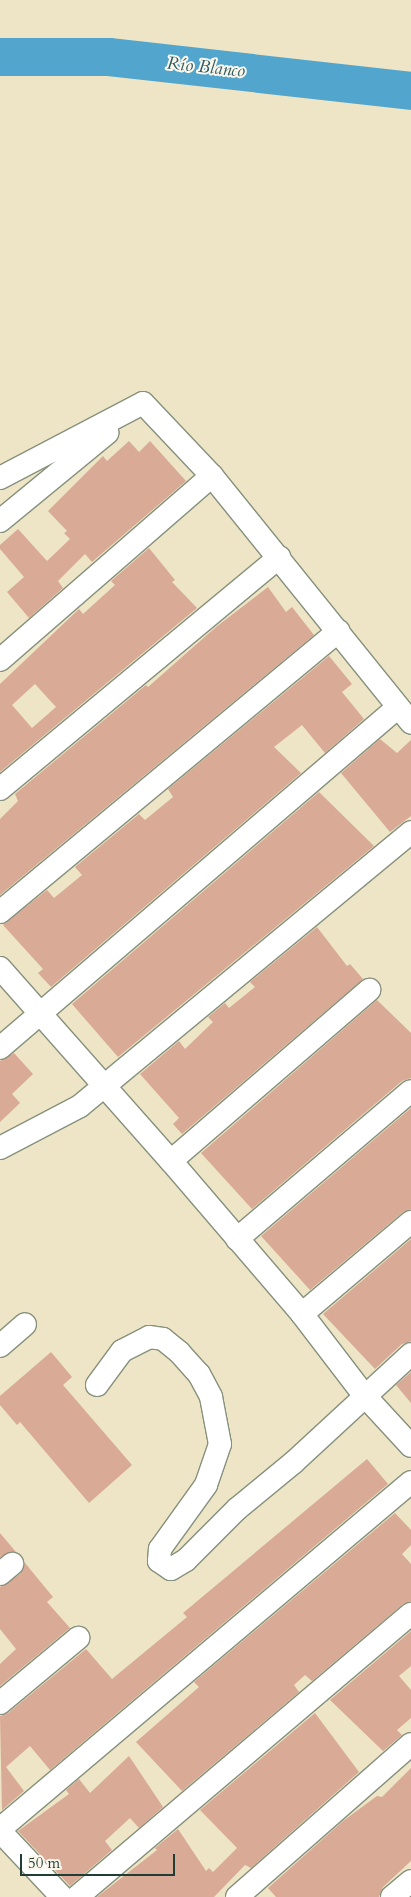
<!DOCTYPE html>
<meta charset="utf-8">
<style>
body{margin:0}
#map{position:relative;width:411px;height:1897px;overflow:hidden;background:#ede5c6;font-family:Cardo,serif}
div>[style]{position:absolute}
.river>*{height:38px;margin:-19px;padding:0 19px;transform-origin:19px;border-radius:19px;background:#52a5cd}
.building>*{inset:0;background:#d9aa95}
.roads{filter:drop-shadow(1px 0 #86917d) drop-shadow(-1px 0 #86917d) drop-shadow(0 1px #86917d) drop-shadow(0 -1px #86917d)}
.minor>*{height:22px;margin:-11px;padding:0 11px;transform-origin:11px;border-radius:11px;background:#fff}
span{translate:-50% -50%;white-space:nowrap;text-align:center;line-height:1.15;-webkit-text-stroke:4px #fbf7ec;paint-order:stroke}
.water-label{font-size:18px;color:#2e5c62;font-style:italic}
.scale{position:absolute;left:20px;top:1854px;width:155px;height:22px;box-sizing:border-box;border:2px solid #1f3d34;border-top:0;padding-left:6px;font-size:15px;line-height:18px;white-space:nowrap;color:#1f3d34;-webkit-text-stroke:4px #fbf7ec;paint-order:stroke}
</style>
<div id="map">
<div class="river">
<div style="left:0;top:57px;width:109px"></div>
<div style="left:109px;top:57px;width:304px;rotate:6.4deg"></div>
</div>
<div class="building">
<div style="clip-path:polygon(129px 441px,139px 452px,150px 441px,186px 481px,92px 562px,85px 554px,58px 581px,63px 588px,29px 618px,7px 592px,24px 577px,0 549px,0 545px,18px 529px,47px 561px,70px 539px,64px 533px,67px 531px,48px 511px,103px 456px,107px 461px)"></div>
<div style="clip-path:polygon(evenodd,149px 548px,175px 580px,172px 582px,197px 608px,0 772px,0 684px,79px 609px,83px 614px,115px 585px,111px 581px,149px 548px,35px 684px,56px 707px,32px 728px,12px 705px,35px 684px)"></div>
<div style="clip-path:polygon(268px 587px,286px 612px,292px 607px,314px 635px,0 895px,0 819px,18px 801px,15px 794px,146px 685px,148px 687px,216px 627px)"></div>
<div style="clip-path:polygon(329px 656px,352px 684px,342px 692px,364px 719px,325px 753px,302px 725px,274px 747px,301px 773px,51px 987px,38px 973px,43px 969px,3px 925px,47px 890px,54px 898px,82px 875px,75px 867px,139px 814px,145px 820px,173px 797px,168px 789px)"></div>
<div style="clip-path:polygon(380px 739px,397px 753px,411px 740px,411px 816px,390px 832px,341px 773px)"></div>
<div style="clip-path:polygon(319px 792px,374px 846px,118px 1057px,72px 1004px)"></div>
<div style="clip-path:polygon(317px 927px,347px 966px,350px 964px,363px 979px,182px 1134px,173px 1124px,179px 1118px,140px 1074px,179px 1041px,185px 1049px,213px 1022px,208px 1017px,225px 1003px,229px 1008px,255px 987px,250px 982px)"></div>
<div style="clip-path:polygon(377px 1000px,411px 1033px,411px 1078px,402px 1081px,252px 1209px,201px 1153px)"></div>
<div style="clip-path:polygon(14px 1053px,33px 1074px,12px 1094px,20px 1103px,0 1122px,0 1061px)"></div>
<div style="clip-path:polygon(411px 1108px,411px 1209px,403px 1212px,310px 1290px,261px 1236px)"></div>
<div style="clip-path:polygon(411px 1239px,411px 1341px,402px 1344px,375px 1369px,323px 1314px)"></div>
<div style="clip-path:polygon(51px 1352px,72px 1377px,63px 1385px,132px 1465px,89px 1503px,20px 1422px,17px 1425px,0 1405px,0 1396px)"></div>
<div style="clip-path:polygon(411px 1372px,411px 1403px,396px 1385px)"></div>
<div style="clip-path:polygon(367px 1459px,388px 1484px,50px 1770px,30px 1746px,6px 1767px,24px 1791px,2px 1810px,0 1716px,8px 1713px,86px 1649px,112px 1679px,187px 1617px,183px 1613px)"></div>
<div style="clip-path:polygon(395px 1513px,411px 1530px,411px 1545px,402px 1554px,411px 1564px,411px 1601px,403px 1604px,312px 1681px,305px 1675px,294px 1685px,299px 1692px,182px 1791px,136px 1742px,199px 1687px,194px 1682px)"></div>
<div style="clip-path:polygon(0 1533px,16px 1552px,0 1557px)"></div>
<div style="clip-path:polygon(25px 1563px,53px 1597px,47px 1602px,70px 1628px,0 1686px,0 1664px,16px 1649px,0 1629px,0 1587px,20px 1574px)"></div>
<div style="clip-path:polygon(411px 1631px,411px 1666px,399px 1676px,411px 1690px,411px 1718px,397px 1730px,402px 1735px,383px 1751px,330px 1700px)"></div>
<div style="clip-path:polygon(315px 1713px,359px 1772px,251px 1868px,245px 1865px,214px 1897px,97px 1897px,157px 1850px,155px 1848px,178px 1829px,206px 1871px,209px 1868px,213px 1872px,237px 1848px,200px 1810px)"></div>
<div style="clip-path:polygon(129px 1756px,163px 1807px,139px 1828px,130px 1818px,105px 1841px,112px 1850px,70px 1886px,18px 1831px,69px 1794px,66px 1790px,79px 1779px,90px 1793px)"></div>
<div style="clip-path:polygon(411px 1768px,411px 1861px,383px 1887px,379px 1897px,276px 1897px,268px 1888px,343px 1821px,377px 1796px,382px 1797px)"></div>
</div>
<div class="roads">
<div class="minor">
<div style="left:0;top:478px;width:161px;rotate:-27.7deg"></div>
<div style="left:143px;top:403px;width:100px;rotate:46.6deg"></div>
<div style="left:212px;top:476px;width:317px;rotate:51.1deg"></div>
<div style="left:0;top:521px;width:139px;rotate:-39.4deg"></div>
<div style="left:0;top:660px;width:281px;rotate:-41deg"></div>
<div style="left:0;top:789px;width:363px;rotate:-39.7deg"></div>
<div style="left:0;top:912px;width:440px;rotate:-39.7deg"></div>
<div style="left:0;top:968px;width:258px;rotate:48.5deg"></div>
<div style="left:171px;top:1161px;width:201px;rotate:49.4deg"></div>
<div style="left:302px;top:1314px;width:102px;rotate:52.6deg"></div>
<div style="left:364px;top:1395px;width:69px;rotate:47.3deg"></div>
<div style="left:0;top:1048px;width:524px;rotate:-40.59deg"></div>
<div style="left:0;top:1148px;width:90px;rotate:-27.7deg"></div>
<div style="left:80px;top:1106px;width:430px;rotate:-39.6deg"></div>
<div style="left:171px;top:1161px;width:262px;rotate:-40.8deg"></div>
<div style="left:237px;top:1239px;width:228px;rotate:-40.4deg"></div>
<div style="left:302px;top:1314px;width:143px;rotate:-40.2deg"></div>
<div style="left:0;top:1346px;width:33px;rotate:-41deg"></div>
<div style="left:97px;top:1385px;width:42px;rotate:-53.7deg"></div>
<div style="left:122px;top:1351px;width:30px;rotate:-27deg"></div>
<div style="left:149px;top:1337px;width:14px;rotate:8deg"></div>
<div style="left:163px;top:1339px;width:21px;rotate:39deg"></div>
<div style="left:179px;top:1352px;width:30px;rotate:48deg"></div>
<div style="left:199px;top:1374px;width:26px;rotate:62deg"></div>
<div style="left:211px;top:1397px;width:48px;rotate:79.2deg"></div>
<div style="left:220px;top:1444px;width:43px;rotate:108.9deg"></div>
<div style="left:206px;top:1485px;width:79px;rotate:125.7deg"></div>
<div style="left:160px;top:1549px;width:12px;rotate:95deg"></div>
<div style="left:159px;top:1561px;width:14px;rotate:34deg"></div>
<div style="left:171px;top:1569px;width:17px;rotate:-31deg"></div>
<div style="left:186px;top:1560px;width:72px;rotate:-45deg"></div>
<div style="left:237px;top:1509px;width:74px;rotate:-39.5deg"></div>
<div style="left:294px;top:1462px;width:159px;rotate:-42.7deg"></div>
<div style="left:0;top:1574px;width:16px;rotate:-40deg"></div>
<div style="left:0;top:1703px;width:102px;rotate:-39.8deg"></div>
<div style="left:0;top:1829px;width:538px;rotate:-40.17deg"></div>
<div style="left:0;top:1831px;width:91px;rotate:46.8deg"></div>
<div style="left:77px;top:1897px;width:438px;rotate:-40.3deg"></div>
<div style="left:237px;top:1897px;width:232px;rotate:-41.3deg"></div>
<div style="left:392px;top:1897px;width:25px;rotate:-40deg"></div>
</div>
</div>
<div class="water-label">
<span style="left:206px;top:68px;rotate:6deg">Río Blanco</span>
</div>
<div class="scale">50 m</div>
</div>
